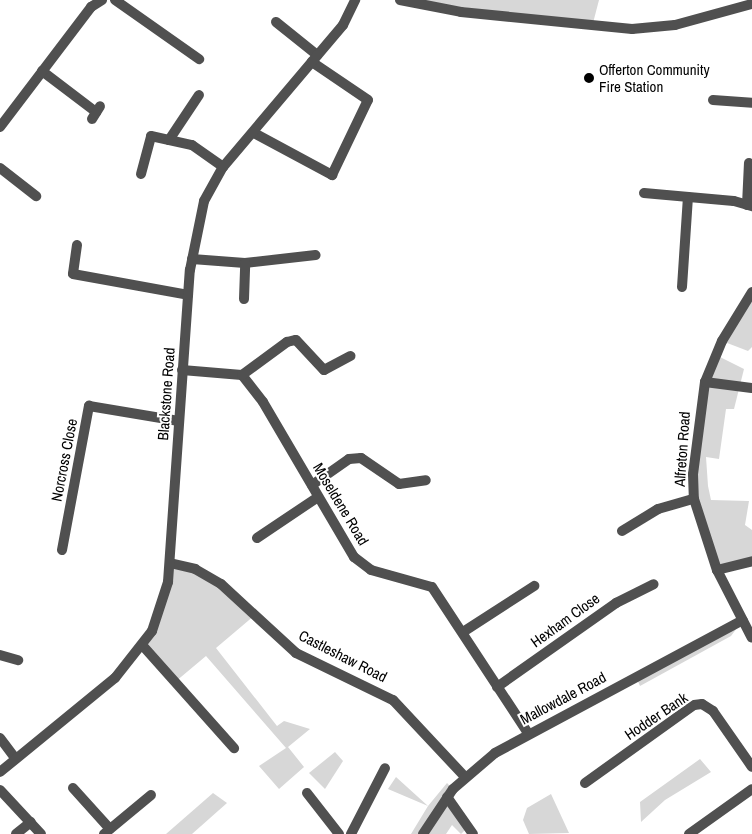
<!DOCTYPE html>
<style>
body{margin:0}
#map{position:relative;width:752px;height:834px;overflow:hidden;background:#fff;font-family:"Archivo Narrow",sans-serif}
div>[style]{position:absolute}
.green>*{inset:0;background:#d7d7d7}
.minor>*{height:10px;margin:-5px;padding:0 5px;transform-origin:5px;border-radius:5px;background:#505050}
.tertiary>*{height:10px;margin:-5px;padding:0 5px;transform-origin:5px;border-radius:5px;background:#505050}
.dots>*{width:14px;height:14px;translate:-50% -50%;box-sizing:border-box;border:2px solid #fff;border-radius:50%}
span{translate:-50% -50%;white-space:nowrap;text-align:center;line-height:1.15;-webkit-text-stroke:4px #fff;paint-order:stroke}
.poi-label{font-size:15px;color:#000}
.left{translate:0 -50%;text-align:left}
.street-label{font-size:15px;color:#000}
</style>
<div id="map">
<div class="green">
<div style="clip-path:polygon(400px 0,599px 0,593px 23px)"></div>
<div style="clip-path:polygon(752px 292px,752px 347px,748px 351px,722px 341px)"></div>
<div style="clip-path:polygon(716px 355px,744px 369px,734px 409px,726px 409px,719px 459px,706px 457px,708px 486px,711px 500px,749px 501px,745px 525px,752px 530px,752px 561px,717px 570px,694px 499px,694px 456px)"></div>
<div style="clip-path:polygon(170px 563px,195px 569px,255px 615px,216px 648px,277px 726px,284px 721px,310px 729px,288px 747px,304px 767px,279px 789px,259px 766px,286px 748px,206px 656px,175px 682px,143px 646px)"></div>
<div style="clip-path:polygon(743px 620px,731px 636px,640px 686px,636px 677px)"></div>
<div style="clip-path:polygon(335px 752px,343px 761px,325px 789px,309px 773px)"></div>
<div style="clip-path:polygon(700px 759px,711px 772px,665px 800px,641px 822px,640px 802px)"></div>
<div style="clip-path:polygon(396px 777px,428px 806px,447px 783px,453px 789px,447px 797px,468px 827px,461px 834px,452px 825px,446px 834px,411px 834px,428px 806px,388px 789px)"></div>
<div style="clip-path:polygon(213px 793px,227px 803px,192px 834px,166px 834px)"></div>
<div style="clip-path:polygon(551px 794px,569px 833px,529px 834px,523px 820px,527px 808px)"></div>
</div>
<div class="minor">
<div style="left:115px;top:0;width:103px;rotate:35.1deg"></div>
<div style="left:276px;top:22px;width:53px;rotate:38.8deg"></div>
<div style="left:42px;top:71px;width:68px;rotate:37.2deg"></div>
<div style="left:713px;top:100px;width:39px;rotate:4deg"></div>
<div style="left:92px;top:119px;width:15px;rotate:-58deg"></div>
<div style="left:0;top:127px;width:151px;rotate:-52.8deg"></div>
<div style="left:91px;top:7px;width:13px;rotate:-32deg"></div>
<div style="left:254px;top:133px;width:89px;rotate:28.3deg"></div>
<div style="left:332px;top:175px;width:83px;rotate:-64.4deg"></div>
<div style="left:368px;top:100px;width:68px;rotate:-145.8deg"></div>
<div style="left:169px;top:140px;width:54px;rotate:-56.3deg"></div>
<div style="left:0;top:168px;width:46px;rotate:37.9deg"></div>
<div style="left:141px;top:174px;width:39px;rotate:-75deg"></div>
<div style="left:151px;top:136px;width:42px;rotate:12.4deg"></div>
<div style="left:192px;top:145px;width:38px;rotate:35deg"></div>
<div style="left:644px;top:193px;width:90px;rotate:5.1deg"></div>
<div style="left:734px;top:201px;width:19px;rotate:16deg"></div>
<div style="left:747px;top:205px;width:42px;rotate:-87.3deg"></div>
<div style="left:77px;top:245px;width:29px;rotate:98deg"></div>
<div style="left:73px;top:274px;width:117px;rotate:10.3deg"></div>
<div style="left:192px;top:259px;width:53px;rotate:4.3deg"></div>
<div style="left:245px;top:263px;width:71px;rotate:-6.4deg"></div>
<div style="left:682px;top:287px;width:90px;rotate:-86.2deg"></div>
<div style="left:752px;top:292px;width:57px;rotate:121.5deg"></div>
<div style="left:722px;top:341px;width:44px;rotate:112.5deg"></div>
<div style="left:705px;top:382px;width:93px;rotate:97.4deg"></div>
<div style="left:693px;top:474px;width:25px;rotate:88deg"></div>
<div style="left:694px;top:499px;width:75px;rotate:72.1deg"></div>
<div style="left:717px;top:570px;width:76px;rotate:62.8deg"></div>
<div style="left:244px;top:299px;width:36px;rotate:-88deg"></div>
<div style="left:182px;top:370px;width:60px;rotate:4.8deg"></div>
<div style="left:242px;top:375px;width:34px;rotate:52deg"></div>
<div style="left:263px;top:402px;width:180px;rotate:59.6deg"></div>
<div style="left:354px;top:557px;width:21px;rotate:37deg"></div>
<div style="left:371px;top:570px;width:63px;rotate:15.6deg"></div>
<div style="left:432px;top:587px;width:175px;rotate:56.7deg"></div>
<div style="left:242px;top:375px;width:56px;rotate:-36.3deg"></div>
<div style="left:287px;top:342px;width:9px;rotate:-13deg"></div>
<div style="left:296px;top:340px;width:41px;rotate:47deg"></div>
<div style="left:324px;top:370px;width:30px;rotate:-28deg"></div>
<div style="left:705px;top:382px;width:47px;rotate:7.3deg"></div>
<div style="left:312px;top:485px;width:45px;rotate:-35.1deg"></div>
<div style="left:349px;top:459px;width:12px;rotate:-5deg"></div>
<div style="left:361px;top:458px;width:46px;rotate:34.4deg"></div>
<div style="left:399px;top:484px;width:27px;rotate:-8deg"></div>
<div style="left:622px;top:531px;width:42px;rotate:-31.4deg"></div>
<div style="left:658px;top:509px;width:37px;rotate:-16deg"></div>
<div style="left:257px;top:538px;width:73px;rotate:-33.9deg"></div>
<div style="left:62px;top:550px;width:147px;rotate:-79.4deg"></div>
<div style="left:89px;top:406px;width:91px;rotate:9.5deg"></div>
<div style="left:170px;top:563px;width:26px;rotate:13deg"></div>
<div style="left:195px;top:569px;width:30px;rotate:30deg"></div>
<div style="left:221px;top:584px;width:102px;rotate:42.6deg"></div>
<div style="left:296px;top:653px;width:108px;rotate:25.9deg"></div>
<div style="left:393px;top:700px;width:105px;rotate:46.9deg"></div>
<div style="left:717px;top:570px;width:36px;rotate:-14deg"></div>
<div style="left:463px;top:632px;width:85px;rotate:-32.9deg"></div>
<div style="left:143px;top:646px;width:137px;rotate:48.3deg"></div>
<div style="left:0;top:655px;width:19px;rotate:16deg"></div>
<div style="left:497px;top:687px;width:146px;rotate:-35.2deg"></div>
<div style="left:616px;top:603px;width:42px;rotate:-26.6deg"></div>
<div style="left:0;top:738px;width:25px;rotate:53deg"></div>
<div style="left:0;top:772px;width:149px;rotate:-39.3deg"></div>
<div style="left:115px;top:678px;width:60px;rotate:-51.8deg"></div>
<div style="left:152px;top:631px;width:52px;rotate:-71.9deg"></div>
<div style="left:168px;top:582px;width:313px;rotate:-86deg"></div>
<div style="left:190px;top:270px;width:70px;rotate:-78.5deg"></div>
<div style="left:204px;top:201px;width:39px;rotate:-61deg"></div>
<div style="left:223px;top:167px;width:186px;rotate:-49.8deg"></div>
<div style="left:343px;top:25px;width:28px;rotate:-64deg"></div>
<div style="left:585px;top:783px;width:134px;rotate:-35.6deg"></div>
<div style="left:694px;top:705px;width:8px;rotate:-7deg"></div>
<div style="left:702px;top:704px;width:13px;rotate:32deg"></div>
<div style="left:713px;top:711px;width:68px;rotate:55.1deg"></div>
<div style="left:73px;top:788px;width:55px;rotate:47.9deg"></div>
<div style="left:0;top:790px;width:60px;rotate:47deg"></div>
<div style="left:307px;top:793px;width:52px;rotate:52deg"></div>
<div style="left:447px;top:797px;width:45px;rotate:54.9deg"></div>
<div style="left:16px;top:834px;width:19px;rotate:-39deg"></div>
<div style="left:104px;top:834px;width:61px;rotate:-39.7deg"></div>
<div style="left:351px;top:834px;width:74px;rotate:-62.7deg"></div>
<div style="left:423px;top:834px;width:54px;rotate:-56.3deg"></div>
<div style="left:453px;top:789px;width:55px;rotate:-40.6deg"></div>
<div style="left:495px;top:753px;width:281px;rotate:-28.2deg"></div>
<div style="left:689px;top:834px;width:77px;rotate:-35.5deg"></div>
</div>
<div class="tertiary">
<div style="left:400px;top:0;width:62px;rotate:11.1deg"></div>
<div style="left:461px;top:12px;width:172px;rotate:5.7deg"></div>
<div style="left:632px;top:29px;width:43px;rotate:-5.3deg"></div>
<div style="left:675px;top:25px;width:80px;rotate:-15.3deg"></div>
</div>
<div class="dots">
<div style="left:589px;top:78px;background:#000"></div>
</div>
<div class="poi-label">
<span class="left" style="left:599px;top:78px">Offerton Community<br>Fire Station</span>
</div>
<div class="street-label">
<span style="left:166px;top:394px;rotate:-86deg">Blackstone Road</span>
<span style="left:682px;top:449px;rotate:-86deg">Alfreton Road</span>
<span style="left:64px;top:460px;rotate:-79deg">Norcross Close</span>
<span style="left:341px;top:504px;rotate:59deg">Moseldene Road</span>
<span style="left:565px;top:620px;rotate:-36deg">Hexham Close</span>
<span style="left:343px;top:656px;rotate:27deg">Castleshaw Road</span>
<span style="left:563px;top:698px;rotate:-28deg">Mallowdale Road</span>
<span style="left:656px;top:716px;rotate:-34deg">Hodder Bank</span>
</div>
</div>
